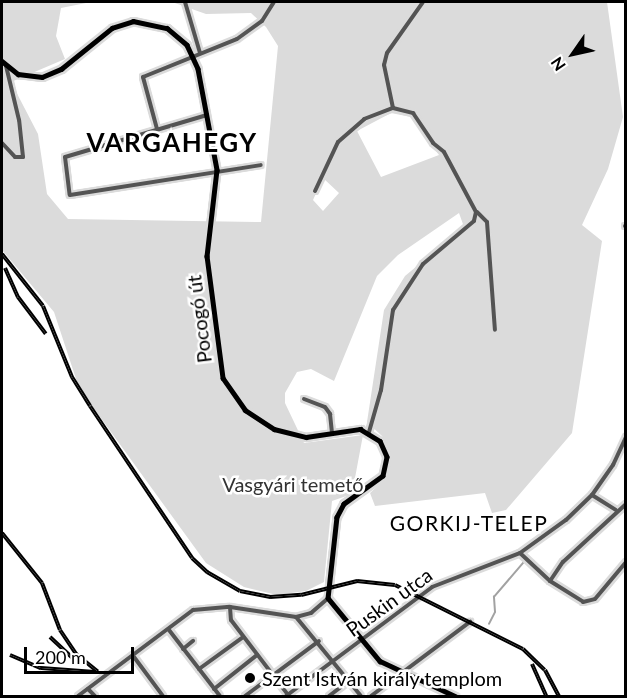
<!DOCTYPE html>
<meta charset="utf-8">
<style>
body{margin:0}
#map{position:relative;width:627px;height:698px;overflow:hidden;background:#fff;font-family:Lato,sans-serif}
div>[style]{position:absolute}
.green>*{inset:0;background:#dbdbdb}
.stream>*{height:1.5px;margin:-0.75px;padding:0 0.75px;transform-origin:0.75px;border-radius:0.75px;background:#a2a2a2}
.roads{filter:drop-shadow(2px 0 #dbdbdb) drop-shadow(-2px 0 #dbdbdb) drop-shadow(0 2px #dbdbdb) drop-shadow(0 -2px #dbdbdb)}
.minor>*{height:4px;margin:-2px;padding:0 2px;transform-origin:2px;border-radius:2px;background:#545454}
.major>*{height:4.5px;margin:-2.25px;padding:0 2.25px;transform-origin:2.25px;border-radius:2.25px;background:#000}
.rail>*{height:4px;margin-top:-2px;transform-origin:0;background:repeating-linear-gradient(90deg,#fff 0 4.5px,#000 0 9px);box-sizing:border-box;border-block:2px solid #000}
.dots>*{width:16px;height:16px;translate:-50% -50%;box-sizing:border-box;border:3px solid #fff;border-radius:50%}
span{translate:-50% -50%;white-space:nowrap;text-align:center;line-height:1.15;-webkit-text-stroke:5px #fff;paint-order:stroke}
.street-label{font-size:20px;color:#000}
.park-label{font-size:20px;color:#323232}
.poi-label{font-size:20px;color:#000}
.left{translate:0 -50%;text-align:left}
.neighbourhood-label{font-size:21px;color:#000;letter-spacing:1.5px}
.district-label{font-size:26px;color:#000;font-weight:700;letter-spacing:1.5px}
.frame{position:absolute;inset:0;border:3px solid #000;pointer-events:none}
.north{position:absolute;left:543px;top:24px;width:60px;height:60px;-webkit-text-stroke:4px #fff;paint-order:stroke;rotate:236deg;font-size:16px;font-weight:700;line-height:24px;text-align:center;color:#000}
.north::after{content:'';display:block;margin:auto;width:21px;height:27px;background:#000;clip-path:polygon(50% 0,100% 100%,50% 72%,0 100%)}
.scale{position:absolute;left:24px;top:647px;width:110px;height:27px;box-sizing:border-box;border:3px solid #000;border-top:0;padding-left:8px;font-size:18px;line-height:21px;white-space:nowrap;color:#000;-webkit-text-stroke:4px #fff;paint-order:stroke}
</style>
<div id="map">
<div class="green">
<div style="clip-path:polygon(evenodd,2px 2px,91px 2px,61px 8px,56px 36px,65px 59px,11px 82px,38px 134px,47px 194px,68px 219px,261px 222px,278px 46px,266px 27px,251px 13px,206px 14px,172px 2px,607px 2px,623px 117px,608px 169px,582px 225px,602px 241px,572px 433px,506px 510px,492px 513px,485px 493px,375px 506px,370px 493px,384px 480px,390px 454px,382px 436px,367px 422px,384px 310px,405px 276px,464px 227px,459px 213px,398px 255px,377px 276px,334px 381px,311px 369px,297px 372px,285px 393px,285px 403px,304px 443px,363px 435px,352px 494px,332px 501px,324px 582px,306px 591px,277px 595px,244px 587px,206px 563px,79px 388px,54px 312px,2px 250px,2px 2px,391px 113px,411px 117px,439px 155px,381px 177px,357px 131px,391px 113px,2px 2px,323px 178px,339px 193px,323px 211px,313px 200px,323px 178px)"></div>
</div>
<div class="stream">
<div style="left:489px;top:624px;width:13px;rotate:-63deg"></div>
<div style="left:495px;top:612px;width:15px;rotate:-94deg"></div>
<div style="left:494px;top:597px;width:45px;rotate:-49.5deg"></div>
</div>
<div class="roads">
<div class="minor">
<div style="left:185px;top:2px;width:53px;rotate:73.6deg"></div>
<div style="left:393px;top:108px;width:44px;rotate:-101.8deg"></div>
<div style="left:384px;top:65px;width:12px;rotate:-76deg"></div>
<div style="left:387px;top:53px;width:62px;rotate:-54.8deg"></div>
<div style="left:207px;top:115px;width:148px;rotate:163.5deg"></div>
<div style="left:65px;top:157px;width:38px;rotate:83deg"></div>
<div style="left:70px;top:195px;width:193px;rotate:-8.9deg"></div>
<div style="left:157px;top:129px;width:54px;rotate:-105.1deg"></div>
<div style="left:143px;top:77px;width:101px;rotate:-22deg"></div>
<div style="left:237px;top:39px;width:31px;rotate:-36deg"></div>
<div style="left:262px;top:21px;width:22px;rotate:-58deg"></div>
<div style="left:2px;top:143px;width:19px;rotate:47deg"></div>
<div style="left:15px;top:157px;width:8px"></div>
<div style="left:23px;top:157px;width:37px;rotate:-96deg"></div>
<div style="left:19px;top:120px;width:56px;rotate:-103.5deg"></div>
<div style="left:315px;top:191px;width:54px;rotate:-64.9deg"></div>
<div style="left:338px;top:142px;width:35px;rotate:-41deg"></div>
<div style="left:364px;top:119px;width:31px;rotate:-21deg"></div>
<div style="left:393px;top:108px;width:21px;rotate:14deg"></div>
<div style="left:413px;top:113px;width:36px;rotate:56deg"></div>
<div style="left:433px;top:143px;width:14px;rotate:39deg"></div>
<div style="left:444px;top:152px;width:68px;rotate:61.9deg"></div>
<div style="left:476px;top:212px;width:9px;rotate:103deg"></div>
<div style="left:474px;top:221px;width:67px;rotate:139.9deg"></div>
<div style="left:423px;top:264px;width:55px;rotate:123.1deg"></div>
<div style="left:393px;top:310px;width:81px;rotate:98.5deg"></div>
<div style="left:381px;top:390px;width:44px;rotate:105.9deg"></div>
<div style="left:477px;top:212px;width:14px;rotate:45deg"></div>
<div style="left:487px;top:222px;width:108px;rotate:85.8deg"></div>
<div style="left:625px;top:226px;width:1px"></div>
<div style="left:304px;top:399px;width:22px;rotate:21deg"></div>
<div style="left:325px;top:407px;width:9px;rotate:54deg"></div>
<div style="left:330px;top:414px;width:19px;rotate:84deg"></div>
<div style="left:592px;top:495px;width:28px;rotate:32deg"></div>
<div style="left:520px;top:553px;width:41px;rotate:43deg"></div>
<div style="left:550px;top:581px;width:39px;rotate:32deg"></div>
<div style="left:583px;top:602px;width:12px;rotate:-14deg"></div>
<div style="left:595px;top:599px;width:48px;rotate:-50deg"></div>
<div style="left:550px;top:581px;width:23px;rotate:-56deg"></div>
<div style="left:563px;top:562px;width:86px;rotate:-42.6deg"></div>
<div style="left:230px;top:607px;width:13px;rotate:86deg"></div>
<div style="left:231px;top:620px;width:96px;rotate:52.7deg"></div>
<div style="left:296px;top:617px;width:102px;rotate:50.6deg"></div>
<div style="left:169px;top:630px;width:83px;rotate:52.3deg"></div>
<div style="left:183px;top:649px;width:13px;rotate:-39deg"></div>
<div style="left:134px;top:657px;width:49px;rotate:53.4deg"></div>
<div style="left:199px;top:669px;width:54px;rotate:-36deg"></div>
<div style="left:88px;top:689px;width:10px;rotate:45deg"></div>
<div style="left:214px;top:689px;width:55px;rotate:-38.3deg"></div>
<div style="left:78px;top:696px;width:144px;rotate:-36.8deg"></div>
<div style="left:193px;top:610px;width:37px;rotate:-5deg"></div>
<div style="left:230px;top:607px;width:67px;rotate:8.6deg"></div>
<div style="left:296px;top:617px;width:16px;rotate:-15deg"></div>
<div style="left:311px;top:613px;width:23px;rotate:-41deg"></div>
<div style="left:245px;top:696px;width:92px;rotate:-36.6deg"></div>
<div style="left:286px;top:696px;width:182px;rotate:-36.7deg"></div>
<div style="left:432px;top:587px;width:94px;rotate:-21.1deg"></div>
<div style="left:520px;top:553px;width:57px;rotate:-35.7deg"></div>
<div style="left:566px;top:520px;width:36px;rotate:-44deg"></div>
<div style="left:592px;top:495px;width:37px;rotate:-55deg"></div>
<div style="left:613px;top:465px;width:31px;rotate:-65deg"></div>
<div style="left:329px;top:696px;width:25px;rotate:-37deg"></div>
<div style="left:371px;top:696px;width:124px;rotate:-36.8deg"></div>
</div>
<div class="major">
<div style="left:2px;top:61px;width:21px;rotate:39deg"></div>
<div style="left:18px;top:74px;width:24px;rotate:7deg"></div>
<div style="left:42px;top:77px;width:21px;rotate:-23deg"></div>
<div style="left:61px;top:69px;width:65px;rotate:-38.8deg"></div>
<div style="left:112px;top:28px;width:22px;rotate:-18deg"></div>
<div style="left:133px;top:21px;width:35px;rotate:12deg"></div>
<div style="left:167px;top:28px;width:26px;rotate:40deg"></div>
<div style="left:187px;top:45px;width:26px;rotate:65deg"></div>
<div style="left:198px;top:69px;width:103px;rotate:79.3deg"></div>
<div style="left:217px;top:170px;width:87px;rotate:96.6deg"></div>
<div style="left:207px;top:256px;width:123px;rotate:82.5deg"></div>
<div style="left:223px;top:378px;width:39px;rotate:55deg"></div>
<div style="left:245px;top:410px;width:35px;rotate:33deg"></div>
<div style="left:274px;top:429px;width:33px;rotate:14deg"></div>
<div style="left:306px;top:437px;width:55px;rotate:-8.4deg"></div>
<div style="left:360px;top:429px;width:23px;rotate:31deg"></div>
<div style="left:380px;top:441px;width:17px;rotate:66deg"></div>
<div style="left:387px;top:457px;width:19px;rotate:102deg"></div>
<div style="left:383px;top:476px;width:48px;rotate:144.3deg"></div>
<div style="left:344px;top:504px;width:15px;rotate:118deg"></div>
<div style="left:337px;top:517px;width:81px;rotate:96.3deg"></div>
<div style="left:328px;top:598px;width:82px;rotate:50.5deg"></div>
<div style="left:380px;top:661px;width:83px;rotate:25deg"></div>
</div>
</div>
<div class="rail">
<div style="left:2px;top:254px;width:66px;rotate:51.7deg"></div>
<div style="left:43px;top:306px;width:77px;rotate:67.8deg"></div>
<div style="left:72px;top:377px;width:34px;rotate:58deg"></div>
<div style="left:90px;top:406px;width:183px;rotate:56.1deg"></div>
<div style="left:192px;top:558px;width:21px;rotate:43deg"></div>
<div style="left:207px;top:572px;width:38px;rotate:30deg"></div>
<div style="left:240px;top:591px;width:31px;rotate:11deg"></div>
<div style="left:270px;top:597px;width:31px;rotate:-4deg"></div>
<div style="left:301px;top:595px;width:58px;rotate:-14deg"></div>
<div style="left:357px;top:581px;width:38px;rotate:6deg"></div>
<div style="left:395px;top:585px;width:143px;rotate:26.6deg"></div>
<div style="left:523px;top:649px;width:30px;rotate:44deg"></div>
<div style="left:545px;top:670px;width:30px;rotate:62deg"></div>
<div style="left:5px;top:268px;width:32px;rotate:66deg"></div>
<div style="left:18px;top:297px;width:46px;rotate:52.9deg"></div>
<div style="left:2px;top:533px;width:64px;rotate:51.3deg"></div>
<div style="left:42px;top:583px;width:50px;rotate:69deg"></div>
<div style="left:60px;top:630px;width:29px;rotate:56deg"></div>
<div style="left:76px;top:654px;width:28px;rotate:39deg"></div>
<div style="left:50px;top:637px;width:33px;rotate:43deg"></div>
<div style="left:10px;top:655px;width:34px;rotate:23deg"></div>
<div style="left:41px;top:668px;width:54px;rotate:4.2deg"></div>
<div style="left:532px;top:664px;width:35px;rotate:66deg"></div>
</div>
<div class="dots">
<div style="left:250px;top:678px;background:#000"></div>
</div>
<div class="street-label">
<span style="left:199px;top:319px;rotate:-97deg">Pocogó út</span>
<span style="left:389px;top:602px;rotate:-36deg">Puskin utca</span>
</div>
<div class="park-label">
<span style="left:293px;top:484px">Vasgyári temető</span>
</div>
<div class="poi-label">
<span class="left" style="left:262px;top:678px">Szent István király templom</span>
</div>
<div class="neighbourhood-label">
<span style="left:469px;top:523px">GORKIJ-TELEP</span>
</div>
<div class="district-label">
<span style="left:172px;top:143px">VARGAHEGY</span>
</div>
<div class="frame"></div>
<div class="north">N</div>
<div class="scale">200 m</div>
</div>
